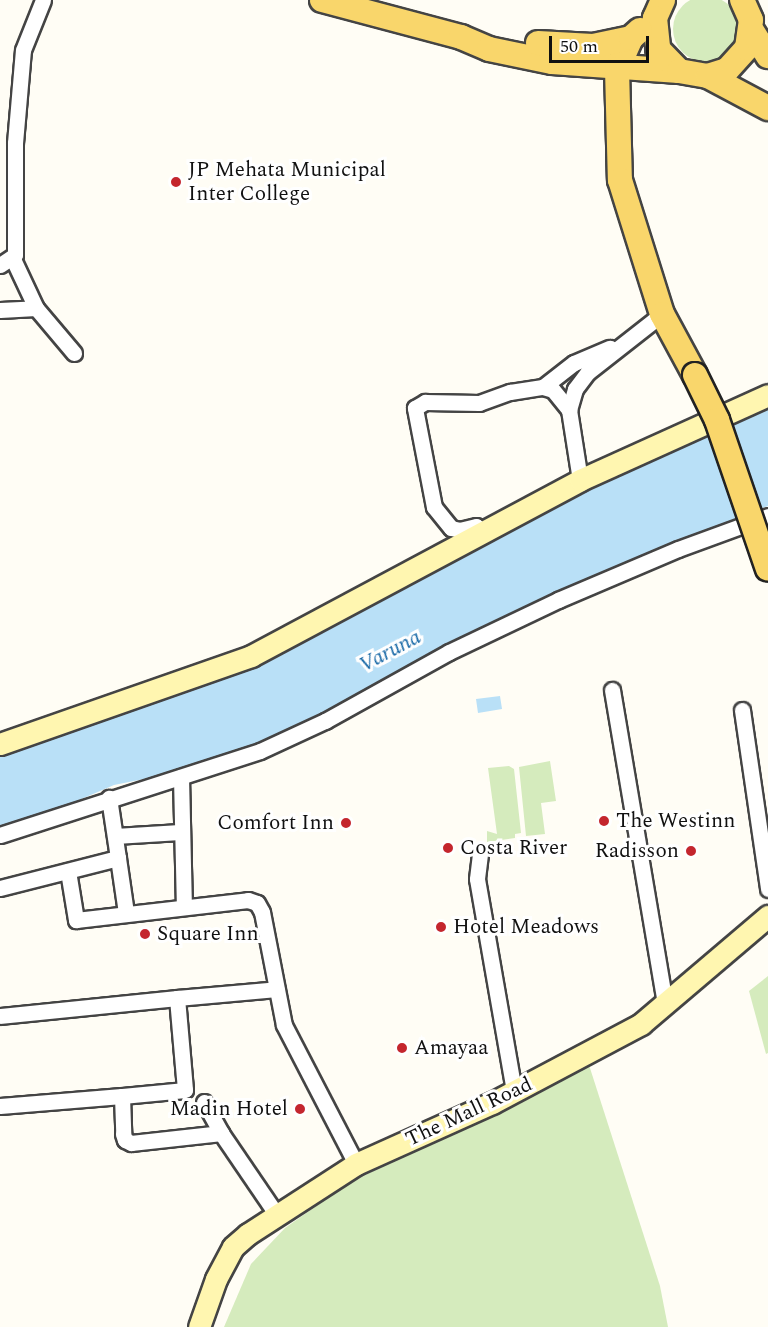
<!DOCTYPE html>
<style>
body{margin:0}
#map{position:relative;width:768px;height:1327px;overflow:hidden;background:#fffdf5;font-family:Spectral,serif}
div>[style]{position:absolute}
.green>*{inset:0;background:#d5ebbd}
.round{border-radius:50%}
.water>*{inset:0;background:#b9e0f7}
.roads{filter:drop-shadow(2px 0 #444) drop-shadow(-2px 0 #444) drop-shadow(0 2px #444) drop-shadow(0 -2px #444)}
.street>*{height:15px;margin:-7.5px;padding:0 7.5px;transform-origin:7.5px;border-radius:7.5px;background:#fff}
.secondary>*{height:21px;margin:-10.5px;padding:0 10.5px;transform-origin:10.5px;border-radius:10.5px;background:#fff6b0}
.primary>*{height:24px;margin:-12px;padding:0 12px;transform-origin:12px;border-radius:12px;background:#f9d66b}
.bridges{filter:drop-shadow(2px 0 #222) drop-shadow(-2px 0 #222) drop-shadow(0 2px #222) drop-shadow(0 -2px #222)}
.primary-bridge>*{height:24px;margin:-12px;padding:0 12px;transform-origin:12px;border-radius:12px;background:#f9d66b}
.dots>*{width:16px;height:16px;translate:-50% -50%;box-sizing:border-box;border:3px solid #fff;border-radius:50%}
span{translate:-50% -50%;white-space:nowrap;text-align:center;line-height:1.15;-webkit-text-stroke:6px #fff;paint-order:stroke}
.poi-label{font-size:21px;color:#111}
.left{translate:0 -50%;text-align:left}
.right{translate:-100% -50%;text-align:right}
.street-label{font-size:21px;color:#111}
.water-label{font-size:22px;color:#1768a6;font-style:italic}
.scale{position:absolute;left:549px;top:36px;width:100px;height:27px;box-sizing:border-box;border:3px solid #111;border-top:0;padding-left:8px;font-size:18px;line-height:21px;white-space:nowrap;color:#111;-webkit-text-stroke:4px #fff;paint-order:stroke}
</style>
<div id="map">
<div class="green">
<div class="round" style="left:673px;top:-4px;width:66px;height:66px"></div>
<div style="clip-path:polygon(550px 761px,556px 801px,541px 803px,545px 834px,526px 836px,519px 767px)"></div>
<div style="clip-path:polygon(509px 766px,514px 769px,521px 833px,515px 834px,515px 838px,487px 842px,487px 831px,497px 834px,488px 768px)"></div>
<div style="clip-path:polygon(768px 976px,768px 1053px,766px 1054px,749px 991px)"></div>
<div style="clip-path:polygon(589px 1065px,660px 1286px,668px 1327px,224px 1327px,251px 1264px,285px 1228px,349px 1183px)"></div>
</div>
<div class="water">
<div style="clip-path:polygon(768px 399px,768px 506px,698px 533px,476px 633px,286px 735px,184px 771px,114px 785px,0 834px,0 739px,343px 613px)"></div>
<div style="clip-path:polygon(500px 696px,502px 709px,478px 713px,476px 699px)"></div>
</div>
<div class="roads">
<div class="street">
<div style="left:13px;top:259px;width:54px;rotate:64.9deg"></div>
<div style="left:36px;top:308px;width:59px;rotate:49.8deg"></div>
<div style="left:0;top:265px;width:18px;rotate:-34deg"></div>
<div style="left:15px;top:255px;width:112px;rotate:-90deg"></div>
<div style="left:15px;top:143px;width:93px;rotate:-85.1deg"></div>
<div style="left:23px;top:50px;width:54px;rotate:-68.2deg"></div>
<div style="left:0;top:310px;width:36px;rotate:-3deg"></div>
<div style="left:543px;top:387px;width:39px;rotate:-38deg"></div>
<div style="left:574px;top:363px;width:39px;rotate:-23deg"></div>
<div style="left:580px;top:480px;width:71px;rotate:-98.9deg"></div>
<div style="left:569px;top:410px;width:22px;rotate:-74deg"></div>
<div style="left:575px;top:389px;width:21px;rotate:-53deg"></div>
<div style="left:588px;top:372px;width:94px;rotate:-38.1deg"></div>
<div style="left:482px;top:533px;width:9px;rotate:-131deg"></div>
<div style="left:476px;top:526px;width:16px;rotate:166deg"></div>
<div style="left:460px;top:530px;width:9px;rotate:-167deg"></div>
<div style="left:451px;top:528px;width:27px;rotate:-129deg"></div>
<div style="left:434px;top:507px;width:101px;rotate:-100.9deg"></div>
<div style="left:415px;top:408px;width:12px;rotate:-31deg"></div>
<div style="left:425px;top:402px;width:54px;rotate:1.1deg"></div>
<div style="left:479px;top:403px;width:33px;rotate:-20deg"></div>
<div style="left:510px;top:392px;width:33px;rotate:-9deg"></div>
<div style="left:543px;top:387px;width:10px;rotate:17deg"></div>
<div style="left:553px;top:390px;width:26px;rotate:51deg"></div>
<div style="left:612px;top:690px;width:317px;rotate:80.4deg"></div>
<div style="left:742px;top:710px;width:181px;rotate:81.7deg"></div>
<div style="left:181px;top:777px;width:130px;rotate:88.7deg"></div>
<div style="left:0;top:835px;width:273px;rotate:-17.9deg"></div>
<div style="left:260px;top:751px;width:72px;rotate:-24.8deg"></div>
<div style="left:325px;top:721px;width:142px;rotate:-29.1deg"></div>
<div style="left:449px;top:652px;width:121px;rotate:-25.5deg"></div>
<div style="left:558px;top:600px;width:130px;rotate:-23deg"></div>
<div style="left:678px;top:549px;width:96px;rotate:-20.1deg"></div>
<div style="left:115px;top:836px;width:65px;rotate:-3.5deg"></div>
<div style="left:480px;top:854px;width:25px;rotate:97deg"></div>
<div style="left:477px;top:879px;width:216px;rotate:80.1deg"></div>
<div style="left:118px;top:858px;width:56px;rotate:81.7deg"></div>
<div style="left:68px;top:871px;width:50px;rotate:80.7deg"></div>
<div style="left:76px;top:920px;width:173px;rotate:-6.6deg"></div>
<div style="left:248px;top:900px;width:9px;rotate:18deg"></div>
<div style="left:257px;top:903px;width:10px;rotate:61deg"></div>
<div style="left:262px;top:912px;width:115px;rotate:79deg"></div>
<div style="left:284px;top:1025px;width:157px;rotate:62.6deg"></div>
<div style="left:0;top:888px;width:122px;rotate:-14.3deg"></div>
<div style="left:118px;top:858px;width:61px;rotate:-98.5deg"></div>
<div style="left:177px;top:998px;width:100px;rotate:-5.1deg"></div>
<div style="left:0;top:1016px;width:178px;rotate:-5.8deg"></div>
<div style="left:177px;top:998px;width:92px;rotate:85deg"></div>
<div style="left:185px;top:1090px;width:63px;rotate:174.6deg"></div>
<div style="left:204px;top:1102px;width:35px;rotate:61deg"></div>
<div style="left:0;top:1106px;width:122px;rotate:-4.7deg"></div>
<div style="left:122px;top:1096px;width:38px;rotate:88deg"></div>
<div style="left:123px;top:1134px;width:6px;rotate:72deg"></div>
<div style="left:125px;top:1140px;width:7px;rotate:27deg"></div>
<div style="left:131px;top:1143px;width:91px;rotate:-6.3deg"></div>
<div style="left:221px;top:1133px;width:99px;rotate:55.7deg"></div>
</div>
<div class="secondary">
<div style="left:0;top:744px;width:266px;rotate:-19.3deg"></div>
<div style="left:251px;top:656px;width:373px;rotate:-28.1deg"></div>
<div style="left:580px;top:480px;width:206px;rotate:-24.3deg"></div>
<div style="left:199px;top:1327px;width:51px;rotate:-70.5deg"></div>
<div style="left:216px;top:1279px;width:36px;rotate:-62deg"></div>
<div style="left:233px;top:1247px;width:20px;rotate:-41deg"></div>
<div style="left:248px;top:1234px;width:129px;rotate:-32.9deg"></div>
<div style="left:356px;top:1164px;width:149px;rotate:-24.2deg"></div>
<div style="left:492px;top:1103px;width:169px;rotate:-27.9deg"></div>
<div style="left:641px;top:1024px;width:167px;rotate:-40.4deg"></div>
</div>
<div class="primary">
<div style="left:322px;top:0;width:144px;rotate:14.9deg"></div>
<div style="left:461px;top:37px;width:30px;rotate:23deg"></div>
<div style="left:489px;top:49px;width:64px;rotate:11.7deg"></div>
<div style="left:552px;top:62px;width:127px;rotate:4.1deg"></div>
<div style="left:663px;top:0;width:20px;rotate:114deg"></div>
<div style="left:655px;top:18px;width:31px;rotate:84deg"></div>
<div style="left:658px;top:49px;width:30px;rotate:46deg"></div>
<div style="left:679px;top:71px;width:29px;rotate:10deg"></div>
<div style="left:708px;top:76px;width:20px;rotate:-18deg"></div>
<div style="left:727px;top:70px;width:30px;rotate:-48deg"></div>
<div style="left:747px;top:48px;width:28px;rotate:-82deg"></div>
<div style="left:751px;top:20px;width:22px;rotate:-114deg"></div>
<div style="left:751px;top:29px;width:32px;rotate:58deg"></div>
<div style="left:631px;top:38px;width:34px;rotate:114deg"></div>
<div style="left:617px;top:69px;width:111px;rotate:88.5deg"></div>
<div style="left:620px;top:180px;width:140px;rotate:72.6deg"></div>
<div style="left:662px;top:314px;width:69px;rotate:61.6deg"></div>
<div style="left:538px;top:43px;width:55px;rotate:3.1deg"></div>
<div style="left:593px;top:46px;width:39px;rotate:-12deg"></div>
<div style="left:631px;top:38px;width:12px;rotate:-42deg"></div>
<div style="left:708px;top:76px;width:68px;rotate:28.1deg"></div>
</div>
</div>
<div class="bridges">
<div class="primary-bridge">
<div style="left:695px;top:375px;width:50px;rotate:63.9deg"></div>
<div style="left:717px;top:420px;width:157px;rotate:71.1deg"></div>
</div>
</div>
<div class="dots">
<div style="left:176px;top:182px;background:#c4262e"></div>
<div style="left:604px;top:821px;background:#c4262e"></div>
<div style="left:346px;top:823px;background:#c4262e"></div>
<div style="left:448px;top:848px;background:#c4262e"></div>
<div style="left:691px;top:851px;background:#c4262e"></div>
<div style="left:441px;top:927px;background:#c4262e"></div>
<div style="left:145px;top:934px;background:#c4262e"></div>
<div style="left:402px;top:1048px;background:#c4262e"></div>
<div style="left:300px;top:1109px;background:#c4262e"></div>
</div>
<div class="poi-label">
<span class="left" style="left:188px;top:182px">JP Mehata Municipal<br>Inter College</span>
<span class="left" style="left:616px;top:821px">The Westinn</span>
<span class="right" style="left:334px;top:823px">Comfort Inn</span>
<span class="left" style="left:460px;top:848px">Costa River</span>
<span class="right" style="left:679px;top:851px">Radisson</span>
<span class="left" style="left:453px;top:927px">Hotel Meadows</span>
<span class="left" style="left:157px;top:934px">Square Inn</span>
<span class="left" style="left:414px;top:1048px">Amayaa</span>
<span class="right" style="left:288px;top:1109px">Madin Hotel</span>
</div>
<div class="street-label">
<span style="left:469px;top:1112px;rotate:-25deg">The Mall Road</span>
</div>
<div class="water-label">
<span style="left:390px;top:651px;rotate:-28deg">Varuna</span>
</div>
<div class="scale">50 m</div>
</div>
